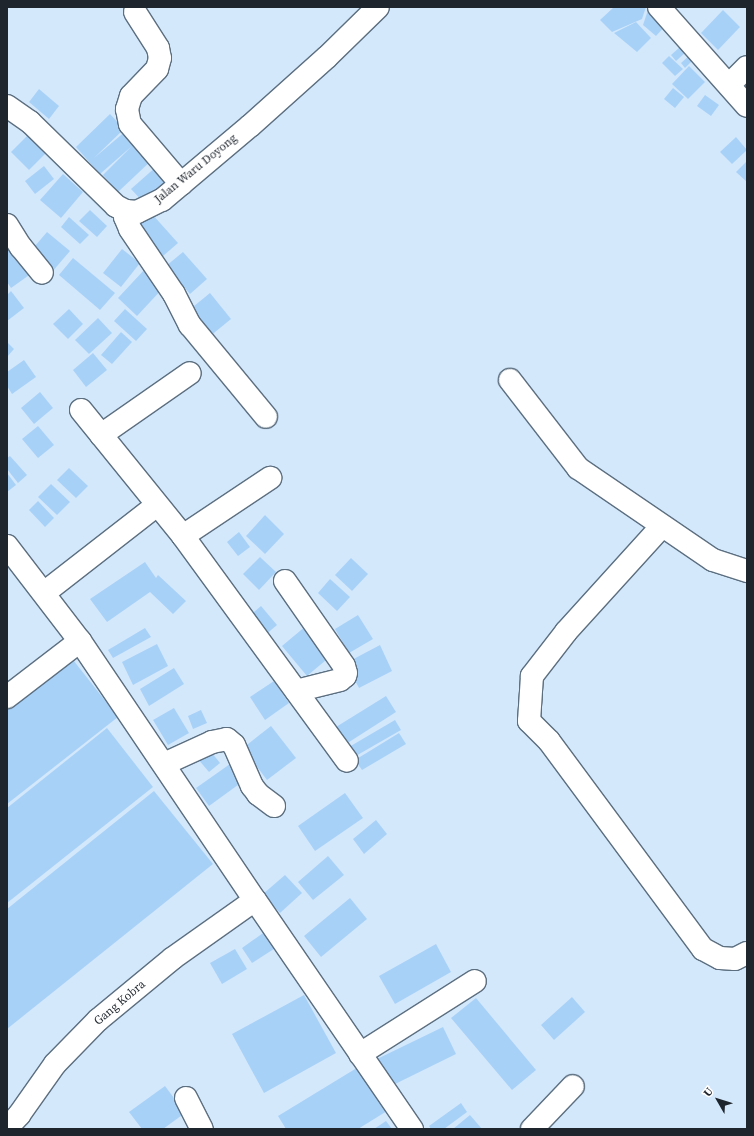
<!DOCTYPE html>
<style>
body{margin:0}
#map{position:relative;width:754px;height:1136px;overflow:hidden;background:#d4e8fc;font-family:"Source Serif 4",serif}
div>[style]{position:absolute}
.building>*{inset:0;background:#a8d1f8}
.roads{filter:drop-shadow(1px 0 #5c6f80) drop-shadow(-1px 0 #5c6f80) drop-shadow(0 1px #5c6f80) drop-shadow(0 -1px #5c6f80)}
.minor>*{height:22px;margin:-11px;padding:0 11px;transform-origin:11px;border-radius:11px;background:#fff}
span{translate:-50% -50%;white-space:nowrap;text-align:center;line-height:1.15;-webkit-text-stroke:3px #fff;paint-order:stroke}
.street-label{font-size:12px;color:#1e252d}
.frame{position:absolute;inset:0;border:8px solid #1e252d;pointer-events:none}
.north{position:absolute;left:698px;top:1080px;width:40px;height:40px;-webkit-text-stroke:3px #fff;paint-order:stroke;rotate:309deg;font-size:11px;font-weight:700;line-height:16px;text-align:center;color:#1e252d}
.north::after{content:'';display:block;margin:auto;width:14px;height:18px;background:#1e252d;clip-path:polygon(50% 0,100% 100%,50% 72%,0 100%)}
</style>
<div id="map">
<div class="building">
<div style="clip-path:polygon(614px 7px,646px 7px,642px 19px,612px 32px,600px 20px)"></div>
<div style="clip-path:polygon(649px 7px,667px 24px,656px 36px,643px 25px)"></div>
<div style="clip-path:polygon(723px 10px,740px 27px,718px 50px,701px 33px)"></div>
<div style="clip-path:polygon(636px 22px,651px 38px,637px 52px,614px 33px)"></div>
<div style="clip-path:polygon(680px 47px,686px 52px,676px 61px,671px 55px)"></div>
<div style="clip-path:polygon(691px 54px,695px 58px,685px 68px,681px 63px)"></div>
<div style="clip-path:polygon(669px 56px,683px 69px,675px 76px,662px 63px)"></div>
<div style="clip-path:polygon(689px 66px,705px 82px,688px 99px,672px 84px)"></div>
<div style="clip-path:polygon(673px 88px,684px 97px,675px 108px,664px 99px)"></div>
<div style="clip-path:polygon(39px 89px,59px 106px,49px 119px,29px 102px)"></div>
<div style="clip-path:polygon(705px 95px,719px 105px,711px 116px,697px 106px)"></div>
<div style="clip-path:polygon(110px 114px,124px 129px,94px 158px,127px 130px,153px 159px,118px 192px,103px 175px,132px 146px,100px 174px,76px 147px)"></div>
<div style="clip-path:polygon(31px 132px,49px 150px,29px 170px,11px 152px)"></div>
<div style="clip-path:polygon(736px 137px,747px 150px,732px 164px,720px 152px)"></div>
<div style="clip-path:polygon(747px 161px,747px 182px,736px 172px)"></div>
<div style="clip-path:polygon(44px 166px,54px 179px,35px 194px,25px 181px)"></div>
<div style="clip-path:polygon(157px 166px,171px 181px,146px 205px,131px 189px)"></div>
<div style="clip-path:polygon(63px 174px,83px 192px,61px 218px,40px 200px)"></div>
<div style="clip-path:polygon(90px 210px,107px 226px,97px 237px,79px 221px)"></div>
<div style="clip-path:polygon(152px 214px,178px 243px,163px 256px,137px 227px)"></div>
<div style="clip-path:polygon(69px 217px,89px 235px,80px 244px,61px 227px)"></div>
<div style="clip-path:polygon(47px 232px,70px 251px,52px 272px,29px 253px)"></div>
<div style="clip-path:polygon(7px 236px,35px 271px,11px 288px,7px 282px)"></div>
<div style="clip-path:polygon(122px 249px,140px 263px,121px 287px,103px 273px)"></div>
<div style="clip-path:polygon(183px 252px,207px 279px,190px 294px,166px 266px)"></div>
<div style="clip-path:polygon(73px 258px,115px 293px,100px 310px,59px 275px)"></div>
<div style="clip-path:polygon(145px 269px,164px 287px,137px 316px,118px 298px)"></div>
<div style="clip-path:polygon(11px 291px,24px 308px,7px 321px,7px 295px)"></div>
<div style="clip-path:polygon(210px 293px,231px 319px,209px 337px,188px 311px)"></div>
<div style="clip-path:polygon(69px 309px,83px 324px,68px 339px,53px 324px)"></div>
<div style="clip-path:polygon(125px 309px,147px 329px,136px 341px,114px 321px)"></div>
<div style="clip-path:polygon(98px 318px,112px 333px,89px 354px,75px 340px)"></div>
<div style="clip-path:polygon(121px 332px,132px 342px,112px 364px,101px 355px)"></div>
<div style="clip-path:polygon(7px 342px,14px 349px,7px 357px)"></div>
<div style="clip-path:polygon(93px 353px,107px 370px,86px 387px,73px 370px)"></div>
<div style="clip-path:polygon(24px 360px,36px 377px,12px 394px,7px 386px,7px 372px)"></div>
<div style="clip-path:polygon(40px 392px,53px 408px,34px 424px,21px 408px)"></div>
<div style="clip-path:polygon(38px 426px,54px 445px,38px 458px,22px 439px)"></div>
<div style="clip-path:polygon(10px 456px,27px 475px,18px 483px,7px 469px,7px 458px)"></div>
<div style="clip-path:polygon(69px 468px,88px 486px,76px 498px,57px 480px)"></div>
<div style="clip-path:polygon(7px 473px,16px 485px,7px 492px)"></div>
<div style="clip-path:polygon(51px 484px,70px 502px,57px 515px,38px 497px)"></div>
<div style="clip-path:polygon(38px 501px,54px 518px,45px 527px,29px 510px)"></div>
<div style="clip-path:polygon(265px 515px,284px 534px,265px 554px,246px 536px)"></div>
<div style="clip-path:polygon(239px 532px,250px 547px,238px 556px,227px 542px)"></div>
<div style="clip-path:polygon(260px 557px,276px 572px,259px 590px,243px 574px)"></div>
<div style="clip-path:polygon(351px 558px,368px 574px,352px 591px,335px 575px)"></div>
<div style="clip-path:polygon(145px 562px,156px 578px,158px 575px,186px 601px,173px 614px,150px 592px,107px 622px,90px 599px)"></div>
<div style="clip-path:polygon(330px 579px,350px 597px,337px 611px,318px 593px)"></div>
<div style="clip-path:polygon(261px 606px,277px 625px,264px 636px,248px 617px)"></div>
<div style="clip-path:polygon(358px 615px,373px 639px,349px 653px,335px 629px)"></div>
<div style="clip-path:polygon(307px 625px,332px 655px,307px 676px,282px 646px)"></div>
<div style="clip-path:polygon(145px 628px,151px 637px,113px 658px,108px 650px)"></div>
<div style="clip-path:polygon(157px 644px,168px 666px,133px 685px,122px 662px)"></div>
<div style="clip-path:polygon(380px 645px,392px 671px,359px 688px,346px 663px)"></div>
<div style="clip-path:polygon(70px 656px,118px 717px,7px 804px,7px 706px)"></div>
<div style="clip-path:polygon(174px 668px,184px 684px,149px 706px,140px 689px)"></div>
<div style="clip-path:polygon(274px 681px,289px 703px,265px 720px,250px 697px)"></div>
<div style="clip-path:polygon(386px 696px,396px 712px,346px 744px,336px 727px)"></div>
<div style="clip-path:polygon(174px 708px,189px 733px,168px 745px,153px 720px)"></div>
<div style="clip-path:polygon(201px 710px,207px 723px,193px 729px,188px 716px)"></div>
<div style="clip-path:polygon(395px 720px,401px 730px,354px 757px,349px 747px)"></div>
<div style="clip-path:polygon(271px 726px,296px 758px,267px 780px,243px 748px)"></div>
<div style="clip-path:polygon(107px 728px,153px 787px,7px 903px,7px 808px)"></div>
<div style="clip-path:polygon(399px 733px,406px 744px,362px 770px,355px 760px)"></div>
<div style="clip-path:polygon(208px 748px,220px 763px,209px 772px,197px 758px)"></div>
<div style="clip-path:polygon(230px 764px,242px 782px,209px 806px,196px 788px)"></div>
<div style="clip-path:polygon(154px 791px,213px 864px,7px 1029px,7px 909px)"></div>
<div style="clip-path:polygon(345px 793px,363px 818px,315px 851px,298px 826px)"></div>
<div style="clip-path:polygon(376px 820px,387px 834px,364px 854px,353px 839px)"></div>
<div style="clip-path:polygon(328px 856px,344px 875px,313px 900px,298px 882px)"></div>
<div style="clip-path:polygon(285px 875px,302px 893px,280px 913px,263px 894px)"></div>
<div style="clip-path:polygon(350px 898px,367px 919px,321px 957px,304px 936px)"></div>
<div style="clip-path:polygon(266px 931px,277px 947px,252px 963px,242px 948px)"></div>
<div style="clip-path:polygon(436px 944px,451px 972px,395px 1004px,379px 976px)"></div>
<div style="clip-path:polygon(235px 949px,247px 969px,222px 984px,210px 963px)"></div>
<div style="clip-path:polygon(304px 995px,336px 1053px,264px 1093px,232px 1034px)"></div>
<div style="clip-path:polygon(572px 997px,585px 1012px,554px 1040px,541px 1025px)"></div>
<div style="clip-path:polygon(476px 998px,536px 1070px,512px 1090px,451px 1018px)"></div>
<div style="clip-path:polygon(443px 1027px,456px 1054px,391px 1086px,377px 1059px)"></div>
<div style="clip-path:polygon(360px 1066px,387px 1111px,358px 1129px,286px 1129px,278px 1116px)"></div>
<div style="clip-path:polygon(165px 1086px,185px 1113px,163px 1129px,142px 1129px,129px 1112px)"></div>
<div style="clip-path:polygon(461px 1103px,467px 1112px,444px 1129px,431px 1129px,429px 1126px)"></div>
<div style="clip-path:polygon(470px 1115px,482px 1129px,453px 1129px)"></div>
<div style="clip-path:polygon(386px 1121px,392px 1129px,374px 1129px)"></div>
</div>
<div class="roads">
<div class="minor">
<div style="left:659px;top:7px;width:132px;rotate:48.4deg"></div>
<div style="left:135px;top:12px;width:43px;rotate:57.4deg"></div>
<div style="left:158px;top:48px;width:10px;rotate:79deg"></div>
<div style="left:160px;top:58px;width:11px;rotate:105deg"></div>
<div style="left:157px;top:69px;width:37px;rotate:134deg"></div>
<div style="left:131px;top:96px;width:14px;rotate:107deg"></div>
<div style="left:127px;top:109px;width:15px;rotate:79deg"></div>
<div style="left:130px;top:124px;width:79px;rotate:49.6deg"></div>
<div style="left:729px;top:85px;width:25px;rotate:-45deg"></div>
<div style="left:7px;top:106px;width:28px;rotate:35deg"></div>
<div style="left:30px;top:122px;width:120px;rotate:44.3deg"></div>
<div style="left:116px;top:206px;width:11px;rotate:27deg"></div>
<div style="left:126px;top:211px;width:11px;rotate:5deg"></div>
<div style="left:137px;top:212px;width:28px;rotate:-26deg"></div>
<div style="left:162px;top:200px;width:115px;rotate:-40.1deg"></div>
<div style="left:250px;top:126px;width:103px;rotate:-41.9deg"></div>
<div style="left:327px;top:57px;width:71px;rotate:-44.4deg"></div>
<div style="left:126px;top:211px;width:6px;rotate:99deg"></div>
<div style="left:125px;top:217px;width:13px;rotate:67deg"></div>
<div style="left:130px;top:229px;width:78px;rotate:55.9deg"></div>
<div style="left:174px;top:294px;width:35px;rotate:63deg"></div>
<div style="left:190px;top:325px;width:119px;rotate:50.4deg"></div>
<div style="left:7px;top:225px;width:26px;rotate:58deg"></div>
<div style="left:21px;top:247px;width:33px;rotate:51deg"></div>
<div style="left:510px;top:380px;width:111px;rotate:52.3deg"></div>
<div style="left:578px;top:468px;width:163px;rotate:34.3deg"></div>
<div style="left:713px;top:560px;width:36px;rotate:18deg"></div>
<div style="left:81px;top:410px;width:162px;rotate:51deg"></div>
<div style="left:183px;top:536px;width:278px;rotate:53.9deg"></div>
<div style="left:101px;top:435px;width:108px;rotate:-34.9deg"></div>
<div style="left:662px;top:526px;width:143px;rotate:132.2deg"></div>
<div style="left:566px;top:632px;width:56px;rotate:127.7deg"></div>
<div style="left:532px;top:676px;width:45px;rotate:93.8deg"></div>
<div style="left:529px;top:721px;width:28px;rotate:45deg"></div>
<div style="left:549px;top:741px;width:259px;rotate:53.5deg"></div>
<div style="left:703px;top:949px;width:19px;rotate:28deg"></div>
<div style="left:720px;top:958px;width:15px;rotate:4deg"></div>
<div style="left:735px;top:959px;width:13px;rotate:-27deg"></div>
<div style="left:183px;top:536px;width:105px;rotate:-33.7deg"></div>
<div style="left:7px;top:546px;width:120px;rotate:52.5deg"></div>
<div style="left:80px;top:641px;width:313px;rotate:56deg"></div>
<div style="left:255px;top:900px;width:278px;rotate:55.6deg"></div>
<div style="left:285px;top:581px;width:103px;rotate:55.2deg"></div>
<div style="left:344px;top:666px;width:7px;rotate:74deg"></div>
<div style="left:346px;top:673px;width:3px;rotate:108deg"></div>
<div style="left:345px;top:676px;width:6px;rotate:141deg"></div>
<div style="left:340px;top:680px;width:45px;rotate:166deg"></div>
<div style="left:44px;top:593px;width:143px;rotate:-37.9deg"></div>
<div style="left:7px;top:697px;width:92px;rotate:-37.5deg"></div>
<div style="left:164px;top:764px;width:53px;rotate:-24.6deg"></div>
<div style="left:212px;top:742px;width:15px;rotate:-11deg"></div>
<div style="left:227px;top:739px;width:9px;rotate:41deg"></div>
<div style="left:234px;top:745px;width:45px;rotate:66.3deg"></div>
<div style="left:252px;top:786px;width:10px;rotate:53deg"></div>
<div style="left:258px;top:794px;width:20px;rotate:37deg"></div>
<div style="left:360px;top:1054px;width:136px;rotate:-32.4deg"></div>
<div style="left:186px;top:1098px;width:35px;rotate:63deg"></div>
<div style="left:7px;top:1128px;width:18px;rotate:-47deg"></div>
<div style="left:19px;top:1115px;width:62px;rotate:-54.8deg"></div>
<div style="left:55px;top:1064px;width:62px;rotate:-45.7deg"></div>
<div style="left:98px;top:1020px;width:97px;rotate:-39.6deg"></div>
<div style="left:173px;top:958px;width:100px;rotate:-35.3deg"></div>
<div style="left:532px;top:1129px;width:59px;rotate:-46.4deg"></div>
</div>
</div>
<div class="street-label">
<span style="left:196px;top:169px;rotate:-39deg">Jalan Waru Doyong</span>
<span style="left:120px;top:1003px;rotate:-40deg">Gang Kobra</span>
</div>
<div class="frame"></div>
<div class="north">U</div>
</div>
